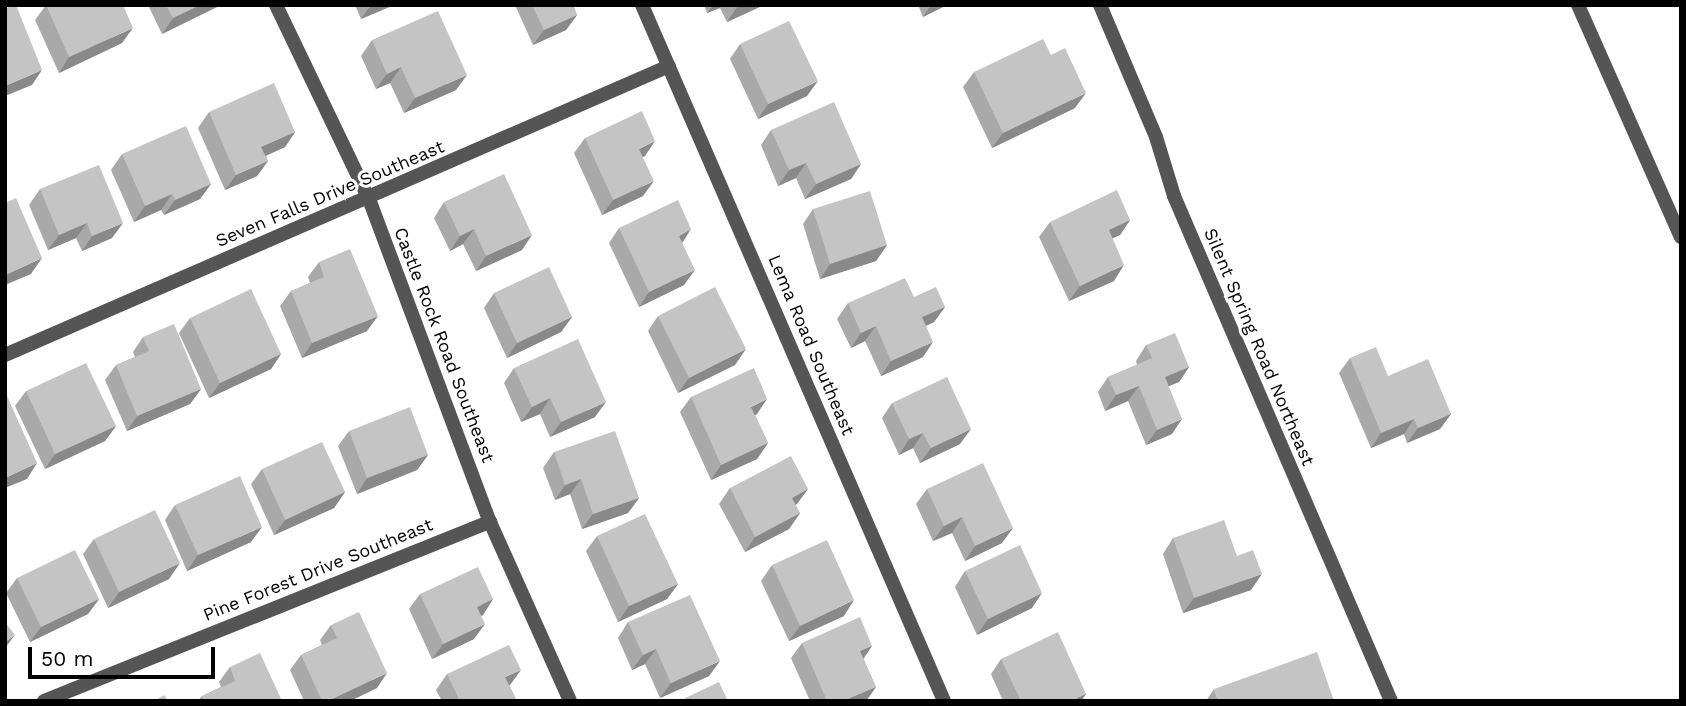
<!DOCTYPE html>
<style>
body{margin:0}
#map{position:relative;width:1686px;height:706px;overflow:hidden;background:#fff;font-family:"Work Sans",sans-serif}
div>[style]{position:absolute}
.street>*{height:14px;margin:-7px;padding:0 7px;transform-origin:7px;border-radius:7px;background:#555}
.wall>*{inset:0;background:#a9a9a9}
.shaded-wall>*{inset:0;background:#898989}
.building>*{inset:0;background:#c4c4c4}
span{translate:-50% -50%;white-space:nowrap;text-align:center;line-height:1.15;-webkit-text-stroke:6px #fff;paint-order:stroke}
.street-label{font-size:18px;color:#000}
.frame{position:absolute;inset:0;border:7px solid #000;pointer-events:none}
.scale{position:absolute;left:28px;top:647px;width:187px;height:32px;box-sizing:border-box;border:4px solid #000;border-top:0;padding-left:9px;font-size:21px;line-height:24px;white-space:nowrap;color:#000;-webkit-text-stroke:5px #fff;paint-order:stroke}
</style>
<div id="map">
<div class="street">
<div style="left:276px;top:5px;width:215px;rotate:64.4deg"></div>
<div style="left:369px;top:199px;width:345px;rotate:69.5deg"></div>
<div style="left:490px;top:522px;width:196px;rotate:65.9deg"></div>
<div style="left:642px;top:5px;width:759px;rotate:66.54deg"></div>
<div style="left:1100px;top:5px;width:143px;rotate:67deg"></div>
<div style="left:1156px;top:137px;width:62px;rotate:73deg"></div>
<div style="left:1174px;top:196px;width:550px;rotate:66.75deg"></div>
<div style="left:1578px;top:5px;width:254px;rotate:66.1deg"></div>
<div style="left:5px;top:355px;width:724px;rotate:-23.52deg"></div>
<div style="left:44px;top:701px;width:481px;rotate:-21.9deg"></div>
</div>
<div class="wall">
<div style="clip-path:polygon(46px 5px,122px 43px,59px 73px,35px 20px)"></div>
<div style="clip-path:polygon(148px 5px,221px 5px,162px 34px)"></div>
<div style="clip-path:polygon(355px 5px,394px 5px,361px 19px)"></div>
<div style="clip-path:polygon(515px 5px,573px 5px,577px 15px,566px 30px,533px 45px)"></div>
<div style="clip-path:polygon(704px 5px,764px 5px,727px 22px,720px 8px,707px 13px)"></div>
<div style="clip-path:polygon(918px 5px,947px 5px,923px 17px)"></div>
<div style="clip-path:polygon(372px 40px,456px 90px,404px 113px,390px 83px,376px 89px,361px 56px)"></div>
<div style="clip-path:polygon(740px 44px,807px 96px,758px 119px,730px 59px)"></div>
<div style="clip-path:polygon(1051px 55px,1075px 108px,992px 148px,963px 87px,974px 72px)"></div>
<div style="clip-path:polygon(209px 112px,295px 132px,285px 147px,266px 156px,268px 161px,257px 176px,225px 190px,198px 128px)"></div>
<div style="clip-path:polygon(771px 130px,861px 164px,851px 179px,805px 199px,796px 178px,778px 186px,761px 145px)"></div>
<div style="clip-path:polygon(585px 138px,645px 156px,643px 157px,643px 196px,602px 215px,574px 153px)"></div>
<div style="clip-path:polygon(122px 154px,211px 184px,200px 199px,164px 215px,161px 210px,134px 222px,111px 170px)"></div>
<div style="clip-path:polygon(40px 189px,112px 238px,82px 251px,76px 238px,48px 250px,29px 205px)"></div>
<div style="clip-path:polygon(444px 202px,522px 250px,476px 271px,463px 244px,450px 251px,434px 218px)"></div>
<div style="clip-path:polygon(813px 209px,887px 245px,876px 261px,820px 279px,803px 224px)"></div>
<div style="clip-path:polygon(1130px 220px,1120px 235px,1112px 238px,1114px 281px,1069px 301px,1039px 237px,1050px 222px)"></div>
<div style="clip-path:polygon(619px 228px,682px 243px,684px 285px,639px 307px,609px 243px)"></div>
<div style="clip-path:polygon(319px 262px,367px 331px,302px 358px,280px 306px,291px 291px,310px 283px,308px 277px)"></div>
<div style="clip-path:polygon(494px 293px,572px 317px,561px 332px,507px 358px,484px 308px)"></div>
<div style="clip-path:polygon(914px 297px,945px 307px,934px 322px,926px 326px,923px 357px,881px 376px,865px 341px,851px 348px,837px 319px,848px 303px)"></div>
<div style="clip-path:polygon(658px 316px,735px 365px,678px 393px,648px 331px)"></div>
<div style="clip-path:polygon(190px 318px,281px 354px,271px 369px,209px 398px,179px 333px)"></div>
<div style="clip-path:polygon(143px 337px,201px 389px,190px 404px,127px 431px,105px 380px,116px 365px,135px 357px,133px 352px)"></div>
<div style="clip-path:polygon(1146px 345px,1189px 367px,1179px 382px,1169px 386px,1172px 434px,1146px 445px,1128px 401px,1105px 411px,1098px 392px,1108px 377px,1137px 365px,1136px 361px)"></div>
<div style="clip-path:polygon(1350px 358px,1388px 376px,1451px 414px,1440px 429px,1407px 443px,1404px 434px,1371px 448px,1339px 373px)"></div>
<div style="clip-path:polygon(514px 368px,595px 417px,550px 437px,540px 414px,521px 422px,504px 383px)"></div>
<div style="clip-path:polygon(26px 391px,116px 426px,105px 441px,45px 469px,15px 406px)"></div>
<div style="clip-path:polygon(691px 397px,757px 414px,755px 415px,768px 443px,757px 459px,711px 480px,680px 412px)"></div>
<div style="clip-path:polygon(892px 403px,960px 444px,920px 463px,913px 448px,899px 455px,882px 418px)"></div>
<div style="clip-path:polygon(349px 431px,428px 455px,417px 470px,357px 494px,338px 446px)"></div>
<div style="clip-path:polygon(554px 452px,639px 498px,628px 513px,582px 529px,570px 494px,555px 500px,543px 468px)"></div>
<div style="clip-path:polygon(262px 469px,345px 492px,334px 508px,274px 535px,251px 484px)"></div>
<div style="clip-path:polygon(730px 488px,808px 489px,795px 505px,800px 513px,789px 529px,745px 552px,719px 504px)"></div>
<div style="clip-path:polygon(927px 489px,1002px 543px,965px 561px,952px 533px,933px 541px,916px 504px)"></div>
<div style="clip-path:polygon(175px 505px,251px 542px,187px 571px,165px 520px)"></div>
<div style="clip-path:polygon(597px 536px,678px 584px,667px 599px,618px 622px,586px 551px)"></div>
<div style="clip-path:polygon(1173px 538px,1237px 556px,1251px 590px,1183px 613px,1163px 554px)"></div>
<div style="clip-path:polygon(94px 539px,169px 579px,108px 608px,83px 554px)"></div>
<div style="clip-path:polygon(772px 565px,844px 616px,789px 641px,761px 581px)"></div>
<div style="clip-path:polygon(965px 571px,1032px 608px,977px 635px,955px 587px)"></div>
<div style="clip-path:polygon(17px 578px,99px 599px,88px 614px,30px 642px,6px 593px)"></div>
<div style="clip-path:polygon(420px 594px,493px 599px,483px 615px,481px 616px,474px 639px,432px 659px,409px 609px)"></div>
<div style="clip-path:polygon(628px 622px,709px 676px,660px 698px,645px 664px,632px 670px,618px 638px)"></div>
<div style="clip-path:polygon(331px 625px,377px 688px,350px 701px,304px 701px,290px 670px,301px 655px,322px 645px,320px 640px)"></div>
<div style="clip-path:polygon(802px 643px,872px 646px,863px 658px,876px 687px,866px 701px,810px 701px,791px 658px)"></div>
<div style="clip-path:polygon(1001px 659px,1086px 694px,1081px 701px,1003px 701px,991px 674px)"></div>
<div style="clip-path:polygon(230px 667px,282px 701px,198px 701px,202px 696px,221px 687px,219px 682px)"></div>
<div style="clip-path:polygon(447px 674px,509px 685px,517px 701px,442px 701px,436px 690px)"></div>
<div style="clip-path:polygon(1214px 689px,1218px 701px,1206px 701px)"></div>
</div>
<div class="shaded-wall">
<div style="clip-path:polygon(200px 5px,221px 5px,162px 34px,173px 18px)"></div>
<div style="clip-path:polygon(371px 5px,394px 5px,361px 19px)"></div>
<div style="clip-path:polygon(713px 5px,721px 5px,720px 8px,707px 13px)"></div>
<div style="clip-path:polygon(741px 5px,764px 5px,727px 22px,737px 7px)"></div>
<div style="clip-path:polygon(931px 5px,947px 5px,923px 17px)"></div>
<div style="clip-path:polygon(577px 15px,566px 30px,533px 45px,544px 30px)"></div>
<div style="clip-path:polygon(133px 28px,122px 43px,59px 73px,69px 57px)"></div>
<div style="clip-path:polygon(401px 67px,390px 83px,376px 89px,387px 74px)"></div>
<div style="clip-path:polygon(42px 70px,32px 85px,5px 96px,5px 86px)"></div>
<div style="clip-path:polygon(467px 75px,456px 90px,404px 113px,415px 98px)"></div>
<div style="clip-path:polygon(818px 81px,807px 96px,758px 119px,768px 104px)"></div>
<div style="clip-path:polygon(1086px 93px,1075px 108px,992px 148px,1003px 133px)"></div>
<div style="clip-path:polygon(295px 132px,285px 147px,251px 162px,261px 147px)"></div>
<div style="clip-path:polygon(655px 141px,645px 156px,628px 164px,639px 149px)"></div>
<div style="clip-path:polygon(268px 161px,257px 176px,225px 190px,236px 175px)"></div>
<div style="clip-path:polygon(806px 163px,796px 178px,778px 186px,789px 170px)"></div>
<div style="clip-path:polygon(861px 164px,851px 179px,805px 199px,816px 184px)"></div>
<div style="clip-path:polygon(654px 181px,643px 196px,602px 215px,613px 200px)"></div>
<div style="clip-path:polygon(211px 184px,200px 199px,164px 215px,175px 200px)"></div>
<div style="clip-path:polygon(172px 194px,161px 210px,134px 222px,145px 206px)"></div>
<div style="clip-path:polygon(1130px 220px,1120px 235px,1098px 245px,1109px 230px)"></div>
<div style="clip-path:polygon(87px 223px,76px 238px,48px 250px,59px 235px)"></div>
<div style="clip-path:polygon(123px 223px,112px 238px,82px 251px,92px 236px)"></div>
<div style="clip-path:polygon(474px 229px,463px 244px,450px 251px,460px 236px)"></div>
<div style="clip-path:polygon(691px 229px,681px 245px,679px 236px)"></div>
<div style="clip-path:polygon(532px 235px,522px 250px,476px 271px,486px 256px)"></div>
<div style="clip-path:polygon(887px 245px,876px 261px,820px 279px,830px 264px)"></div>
<div style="clip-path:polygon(42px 258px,31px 274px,5px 285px,5px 275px)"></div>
<div style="clip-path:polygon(1124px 265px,1114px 281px,1069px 301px,1080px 286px)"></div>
<div style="clip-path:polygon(695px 270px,684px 285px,639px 307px,649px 292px)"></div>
<div style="clip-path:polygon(945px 307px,934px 322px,912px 332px,922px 317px)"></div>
<div style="clip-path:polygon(378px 316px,367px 331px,302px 358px,312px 343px)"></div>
<div style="clip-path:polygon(572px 317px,561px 332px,507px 358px,517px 343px)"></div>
<div style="clip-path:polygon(876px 326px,865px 341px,851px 348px,861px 333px)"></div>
<div style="clip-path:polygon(933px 342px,923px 357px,881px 376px,891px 361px)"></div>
<div style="clip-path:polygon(746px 349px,735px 365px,678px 393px,689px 378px)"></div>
<div style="clip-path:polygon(281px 354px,271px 369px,209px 398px,220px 383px)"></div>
<div style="clip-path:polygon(1189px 367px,1179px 382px,1154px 392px,1165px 377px)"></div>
<div style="clip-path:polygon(1139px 386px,1128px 401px,1105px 411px,1116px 395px)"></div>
<div style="clip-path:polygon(201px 389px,190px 404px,127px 431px,137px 416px)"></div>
<div style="clip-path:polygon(550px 398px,540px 414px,521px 422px,532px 407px)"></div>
<div style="clip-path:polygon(767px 399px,757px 414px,741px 422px,751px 407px)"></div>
<div style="clip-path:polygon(606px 402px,595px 417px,550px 437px,561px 422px)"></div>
<div style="clip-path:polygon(1451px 414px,1440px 429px,1407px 443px,1418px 428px)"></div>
<div style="clip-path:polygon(1182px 419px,1172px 434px,1146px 445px,1157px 430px)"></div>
<div style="clip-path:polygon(1414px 419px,1404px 434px,1371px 448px,1381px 433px)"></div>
<div style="clip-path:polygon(116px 426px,105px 441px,45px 469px,55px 454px)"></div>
<div style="clip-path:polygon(971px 429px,960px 444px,920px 463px,931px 448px)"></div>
<div style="clip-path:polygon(923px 433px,913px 448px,899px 455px,909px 439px)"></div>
<div style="clip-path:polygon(768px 443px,757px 459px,711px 480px,721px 465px)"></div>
<div style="clip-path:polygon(428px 455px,417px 470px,357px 494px,367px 478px)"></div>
<div style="clip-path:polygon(37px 463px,27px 479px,5px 488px,5px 478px)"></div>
<div style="clip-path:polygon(581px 479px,570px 494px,555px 500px,565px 485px)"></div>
<div style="clip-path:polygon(808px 489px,797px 504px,781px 513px,792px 498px)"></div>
<div style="clip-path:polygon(345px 492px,334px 508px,274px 535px,285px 520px)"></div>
<div style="clip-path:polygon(639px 498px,628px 513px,582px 529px,593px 514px)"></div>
<div style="clip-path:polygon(800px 513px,789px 529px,745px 552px,755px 537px)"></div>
<div style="clip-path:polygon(962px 517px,952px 533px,933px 541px,944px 526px)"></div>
<div style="clip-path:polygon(262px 527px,251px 542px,187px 571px,198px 555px)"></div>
<div style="clip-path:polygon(1013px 528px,1002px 543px,965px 561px,975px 546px)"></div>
<div style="clip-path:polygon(180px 563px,169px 579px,108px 608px,119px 592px)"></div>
<div style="clip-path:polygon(1262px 574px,1251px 590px,1183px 613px,1194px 598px)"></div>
<div style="clip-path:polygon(678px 584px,667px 599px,618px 622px,629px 606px)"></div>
<div style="clip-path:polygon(1042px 593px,1032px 608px,977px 635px,988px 619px)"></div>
<div style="clip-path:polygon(99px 599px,88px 614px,30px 642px,41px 627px)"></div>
<div style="clip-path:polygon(493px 599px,483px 615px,466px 622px,477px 607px)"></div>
<div style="clip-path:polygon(854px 600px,844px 616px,789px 641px,800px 626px)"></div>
<div style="clip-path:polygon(485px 624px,474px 639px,432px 659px,443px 644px)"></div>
<div style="clip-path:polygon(15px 635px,5px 648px,5px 642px)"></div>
<div style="clip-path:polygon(872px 646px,862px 661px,860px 651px)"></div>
<div style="clip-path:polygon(656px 649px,645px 664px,632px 670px,643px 655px)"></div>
<div style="clip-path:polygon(720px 661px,709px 676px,660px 698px,671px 683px)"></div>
<div style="clip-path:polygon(521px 670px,510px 685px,494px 692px,505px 677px)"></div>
<div style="clip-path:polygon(387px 673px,377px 688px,350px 701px,328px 701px)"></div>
<div style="clip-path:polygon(876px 687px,866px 701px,843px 701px)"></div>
<div style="clip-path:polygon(1086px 694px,1081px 701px,1071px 701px)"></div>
</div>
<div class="building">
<div style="clip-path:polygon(13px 5px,16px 5px,42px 70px,5px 86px,5px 9px)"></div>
<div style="clip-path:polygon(46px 5px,123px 5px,133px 28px,69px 57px)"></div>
<div style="clip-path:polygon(166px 5px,200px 5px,173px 18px)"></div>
<div style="clip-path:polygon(532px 5px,572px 5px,577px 15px,544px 30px)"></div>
<div style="clip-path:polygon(438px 11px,467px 75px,415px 98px,401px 67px,387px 74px,372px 40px)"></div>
<div style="clip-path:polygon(789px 21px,818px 81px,768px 104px,740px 44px)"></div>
<div style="clip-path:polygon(1043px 39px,1051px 55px,1065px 48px,1086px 93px,1003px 133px,974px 72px)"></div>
<div style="clip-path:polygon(274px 83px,295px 132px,261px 147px,268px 161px,236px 175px,209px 112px)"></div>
<div style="clip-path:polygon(834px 102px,861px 164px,816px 184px,806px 163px,789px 170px,771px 130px)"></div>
<div style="clip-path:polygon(642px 111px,655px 141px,639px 149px,654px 181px,613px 200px,585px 138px)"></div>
<div style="clip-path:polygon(186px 126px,211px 184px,175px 200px,172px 194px,145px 206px,122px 154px)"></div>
<div style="clip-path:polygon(99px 165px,123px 223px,92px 236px,87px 223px,59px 235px,40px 189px)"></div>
<div style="clip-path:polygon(504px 174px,532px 235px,486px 256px,474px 229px,460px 236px,444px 202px)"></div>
<div style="clip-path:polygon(1117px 190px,1130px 220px,1109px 230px,1124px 265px,1080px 286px,1050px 222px)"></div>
<div style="clip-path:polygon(870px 191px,887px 245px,830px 264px,813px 209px)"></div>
<div style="clip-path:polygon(16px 198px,42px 258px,5px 275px,5px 203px)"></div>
<div style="clip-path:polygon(678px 200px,691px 229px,679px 236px,695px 270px,649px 292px,619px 228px)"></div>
<div style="clip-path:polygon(350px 249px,378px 316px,312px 343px,291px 291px,324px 277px,319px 262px)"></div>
<div style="clip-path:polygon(549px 267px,572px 317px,517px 343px,494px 293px)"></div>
<div style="clip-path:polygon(905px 278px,914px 297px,936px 287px,945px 307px,922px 317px,933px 342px,891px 361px,876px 326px,861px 333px,848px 303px)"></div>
<div style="clip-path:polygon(715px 287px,746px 349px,689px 378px,658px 316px)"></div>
<div style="clip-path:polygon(251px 289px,281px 354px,220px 383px,190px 318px)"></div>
<div style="clip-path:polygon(174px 324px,201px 389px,137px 416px,116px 365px,149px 351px,143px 337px)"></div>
<div style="clip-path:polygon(1175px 333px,1189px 367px,1165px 377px,1182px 419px,1157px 430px,1139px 386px,1116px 395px,1108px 377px,1152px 358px,1146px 345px)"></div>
<div style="clip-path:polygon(578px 339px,606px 402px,561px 422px,550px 398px,532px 407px,514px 368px)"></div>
<div style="clip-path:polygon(1376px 347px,1388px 376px,1428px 359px,1451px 414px,1418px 428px,1414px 419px,1381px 433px,1350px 358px)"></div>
<div style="clip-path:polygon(86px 363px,116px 426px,55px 454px,26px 391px)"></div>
<div style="clip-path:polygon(754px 368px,767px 399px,751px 407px,768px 443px,721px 465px,691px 397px)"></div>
<div style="clip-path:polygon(947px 377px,971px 429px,931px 448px,923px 433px,909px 439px,892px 403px)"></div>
<div style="clip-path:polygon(7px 396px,37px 463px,5px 478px,5px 397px)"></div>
<div style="clip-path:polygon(410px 407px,428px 455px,367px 478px,349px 431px)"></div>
<div style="clip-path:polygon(615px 431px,639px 498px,593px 514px,581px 479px,565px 485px,554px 452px)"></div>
<div style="clip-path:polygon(322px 442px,345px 492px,285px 520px,262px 469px)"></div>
<div style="clip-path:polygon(791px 456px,808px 489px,792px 498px,800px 513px,755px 537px,730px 488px)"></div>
<div style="clip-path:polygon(983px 463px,1013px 528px,975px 546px,962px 517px,944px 526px,927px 489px)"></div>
<div style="clip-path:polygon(240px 476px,262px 527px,198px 555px,175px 505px)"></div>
<div style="clip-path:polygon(155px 510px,180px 563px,119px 592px,94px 539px)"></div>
<div style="clip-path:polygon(645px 514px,678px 584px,629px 606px,597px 536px)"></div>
<div style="clip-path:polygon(1224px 520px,1237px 556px,1253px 550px,1262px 574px,1194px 598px,1173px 538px)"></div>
<div style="clip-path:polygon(827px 540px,854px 600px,800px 626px,772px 565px)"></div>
<div style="clip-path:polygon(1020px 545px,1042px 593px,988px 619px,965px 571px)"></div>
<div style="clip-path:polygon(75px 550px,99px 599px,41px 627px,17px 578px)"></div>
<div style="clip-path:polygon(478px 567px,493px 599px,477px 607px,485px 624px,443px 644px,420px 594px)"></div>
<div style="clip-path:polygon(690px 595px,720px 661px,671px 683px,656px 649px,643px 655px,628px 622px)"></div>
<div style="clip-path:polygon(359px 612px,387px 673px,328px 701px,322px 701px,301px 655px,337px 638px,331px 625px)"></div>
<div style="clip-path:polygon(860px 617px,872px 646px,860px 651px,876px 687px,843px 701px,827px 701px,802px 643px)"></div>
<div style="clip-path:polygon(5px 622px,15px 635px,5px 642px)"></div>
<div style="clip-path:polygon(1058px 632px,1086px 694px,1071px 701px,1021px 701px,1001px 659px)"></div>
<div style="clip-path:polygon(509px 645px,521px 670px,505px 677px,517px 701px,460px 701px,447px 674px)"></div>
<div style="clip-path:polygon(1317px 652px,1334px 701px,1218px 701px,1214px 689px)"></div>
<div style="clip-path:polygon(260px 653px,282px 701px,204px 701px,202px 696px,235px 681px,230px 667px)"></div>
<div style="clip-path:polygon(719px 682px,728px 701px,679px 701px)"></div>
<div style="clip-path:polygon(165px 695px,167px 701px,153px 701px)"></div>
</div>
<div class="street-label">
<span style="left:330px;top:194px;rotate:-23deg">Seven Falls Drive Southeast</span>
<span style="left:444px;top:345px;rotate:69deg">Castle Rock Road Southeast</span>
<span style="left:811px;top:345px;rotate:67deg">Lema Road Southeast</span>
<span style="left:1259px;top:347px;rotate:67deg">Silent Spring Road Northeast</span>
<span style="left:318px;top:570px;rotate:-22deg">Pine Forest Drive Southeast</span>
</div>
<div class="frame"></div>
<div class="scale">50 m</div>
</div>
